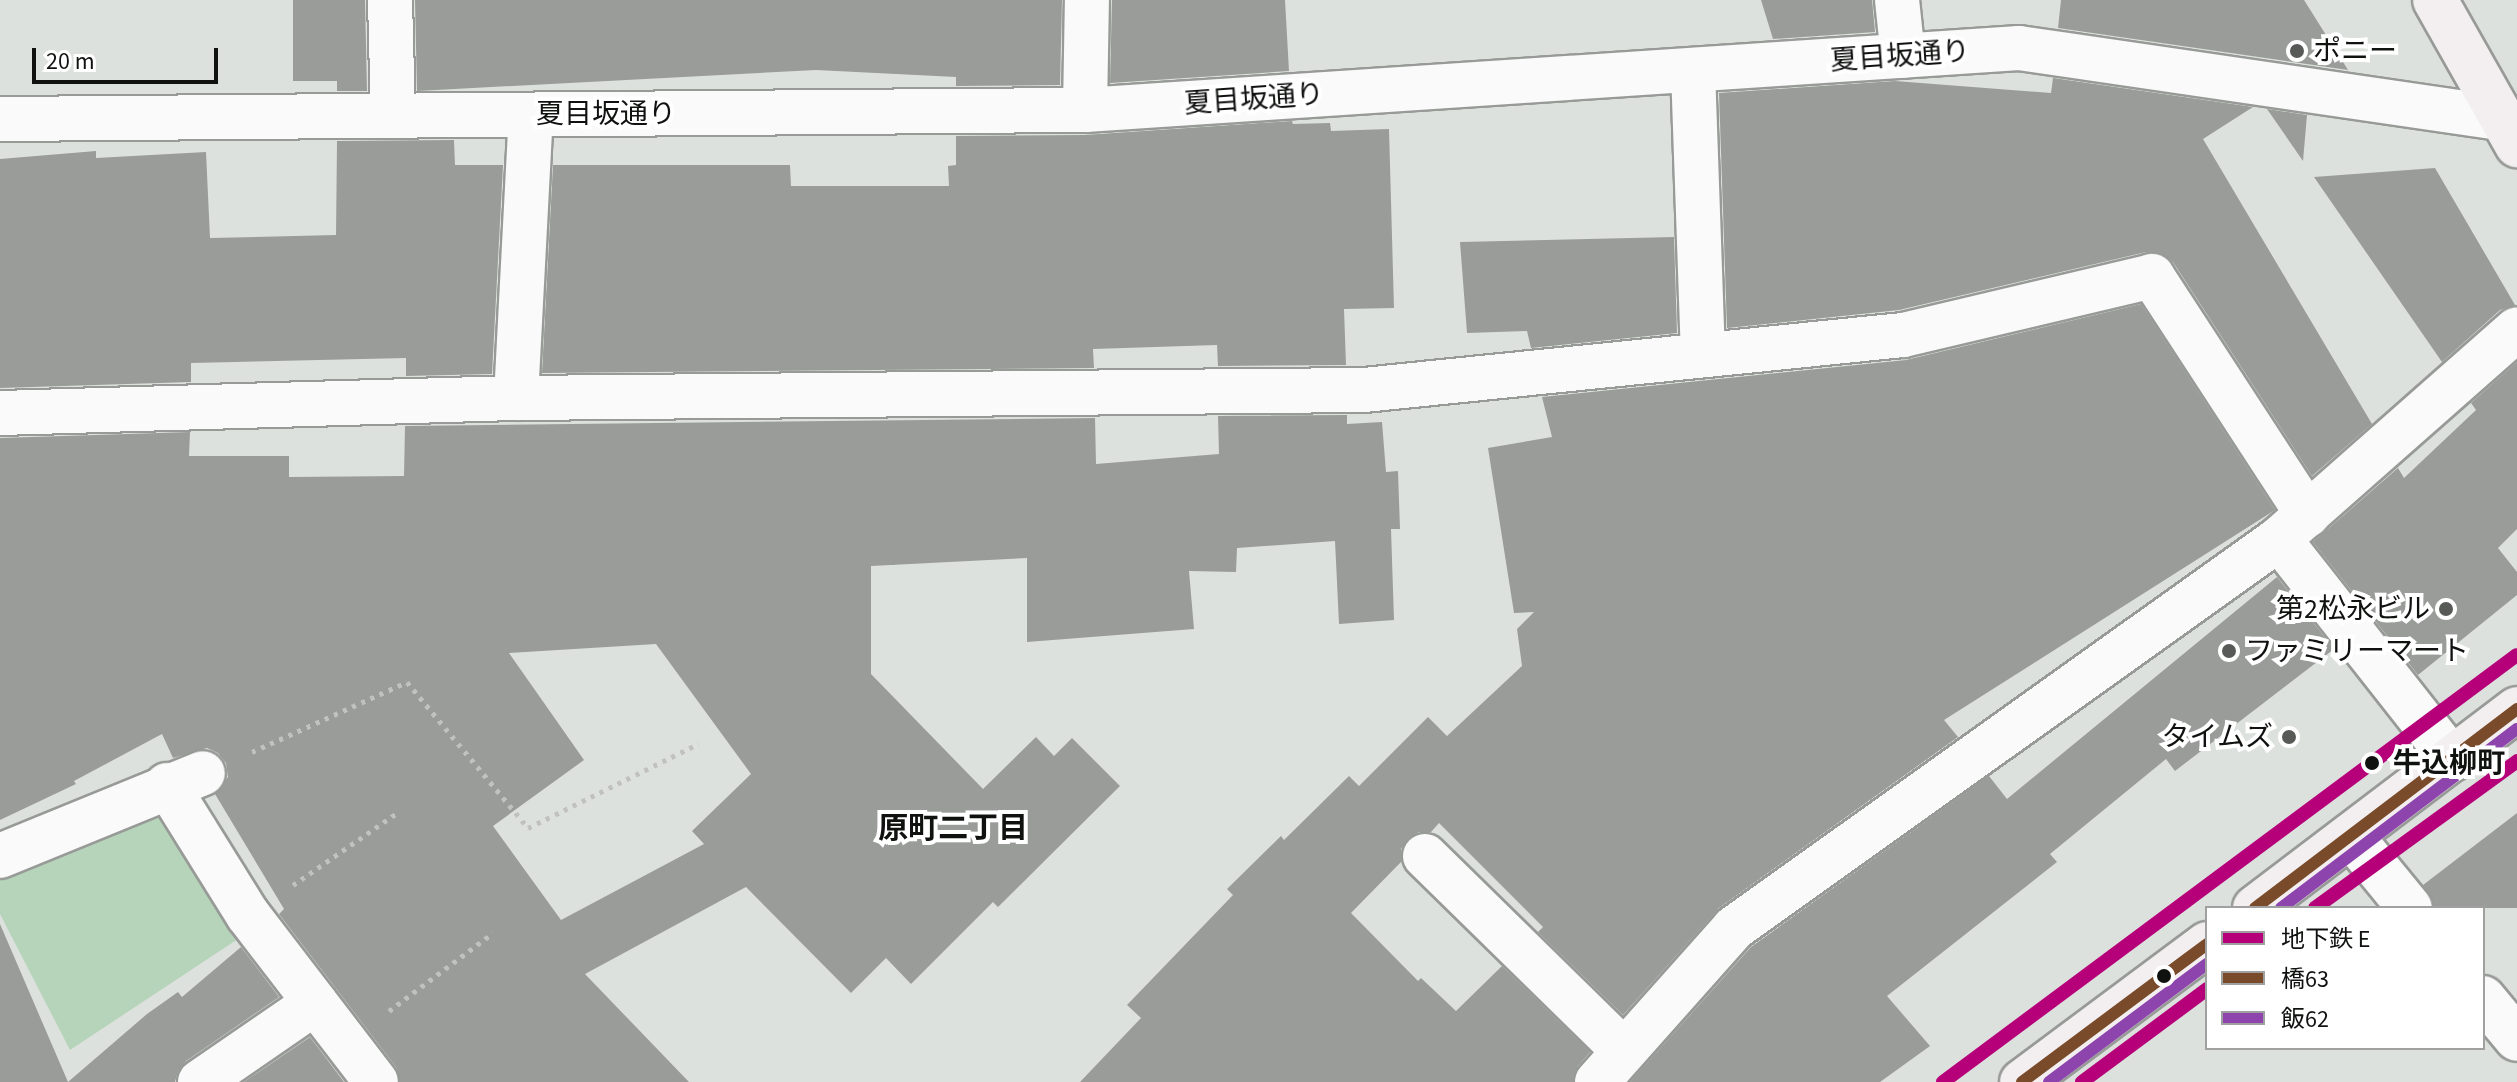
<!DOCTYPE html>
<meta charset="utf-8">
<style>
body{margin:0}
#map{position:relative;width:2517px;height:1082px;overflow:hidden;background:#dde1dd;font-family:"Source Sans 3","Noto Sans JP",sans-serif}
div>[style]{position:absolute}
.green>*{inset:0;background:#b6d4ba}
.building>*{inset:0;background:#9a9c9a}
.path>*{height:5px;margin-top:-2.5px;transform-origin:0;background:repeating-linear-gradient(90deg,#c0c1c0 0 4px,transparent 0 10px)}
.roads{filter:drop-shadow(2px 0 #979a97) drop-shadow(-2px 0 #979a97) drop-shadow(0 2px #979a97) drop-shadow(0 -2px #979a97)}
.minor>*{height:44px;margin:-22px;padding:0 22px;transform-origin:22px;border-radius:22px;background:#fafafa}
.major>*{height:44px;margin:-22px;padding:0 22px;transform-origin:22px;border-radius:22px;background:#f3eff0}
.bus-1>*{height:12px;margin:-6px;padding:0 6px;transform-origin:6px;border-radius:6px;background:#7a4b2a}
.bus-2>*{height:12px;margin:-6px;padding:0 6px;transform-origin:6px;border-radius:6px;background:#8e44ad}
.metro-1>*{height:14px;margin:-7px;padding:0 7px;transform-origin:7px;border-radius:7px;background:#b6007a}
.dots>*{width:22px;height:22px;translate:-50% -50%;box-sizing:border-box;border:4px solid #fff;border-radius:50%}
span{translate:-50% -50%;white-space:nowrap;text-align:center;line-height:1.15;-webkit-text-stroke:8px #fff;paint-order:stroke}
.poi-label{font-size:28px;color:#101210}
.left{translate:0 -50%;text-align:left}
.right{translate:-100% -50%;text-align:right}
.street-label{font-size:28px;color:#101210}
.stop-label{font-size:28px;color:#101210;font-weight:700}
.neighbourhood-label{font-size:30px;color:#101210;font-weight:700}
.legend{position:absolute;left:2205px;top:906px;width:280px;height:144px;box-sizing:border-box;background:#fff;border:2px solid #9fa09f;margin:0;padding:10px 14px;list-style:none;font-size:24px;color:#101210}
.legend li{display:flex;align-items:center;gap:16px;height:40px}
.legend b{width:40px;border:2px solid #9fa09f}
.scale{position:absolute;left:32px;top:48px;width:186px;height:36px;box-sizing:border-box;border:4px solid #101210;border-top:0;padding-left:10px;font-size:24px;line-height:28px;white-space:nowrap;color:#101210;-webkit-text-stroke:6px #fff;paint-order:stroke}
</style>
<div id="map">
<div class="green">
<div style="clip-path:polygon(158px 805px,244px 935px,70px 1050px,0 914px,0 872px)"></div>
</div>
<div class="building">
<div style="clip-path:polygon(293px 0,365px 0,367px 91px,337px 91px,337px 81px,293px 81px)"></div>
<div style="clip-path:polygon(415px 0,1062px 0,1060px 85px,956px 86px,956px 77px,816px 70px,417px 91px)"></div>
<div style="clip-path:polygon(1112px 0,1285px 0,1289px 71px,1110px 83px)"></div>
<div style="clip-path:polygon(1761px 0,1872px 0,1875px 32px,1773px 39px)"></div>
<div style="clip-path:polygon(2061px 0,2304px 0,2348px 70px,2058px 28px)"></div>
<div style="clip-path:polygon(2053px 78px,2253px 107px,2203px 139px,2372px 424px,2312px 476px,2173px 262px,2160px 253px,2146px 252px,1899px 310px,1727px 328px,1719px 93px,1895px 81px,2051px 93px)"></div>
<div style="clip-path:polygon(2267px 109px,2307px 115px,2303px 161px)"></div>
<div style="clip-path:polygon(1292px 121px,1293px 124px,1330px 123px,1331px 131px,1389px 129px,1394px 308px,1344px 309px,1346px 365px,1218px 366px,1217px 345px,1093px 349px,1094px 368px,542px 373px,553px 165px,790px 165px,791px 186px,949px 186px,948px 166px,956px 165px,956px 136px,1085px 135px)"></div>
<div style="clip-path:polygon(454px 140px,455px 165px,503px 165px,492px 374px,406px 376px,406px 358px,191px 363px,191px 382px,0 388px,0 159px,96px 151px,96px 158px,206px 152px,210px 238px,336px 235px,337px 141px)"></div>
<div style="clip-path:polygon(2435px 168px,2515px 305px,2500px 310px,2442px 362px,2314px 177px)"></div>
<div style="clip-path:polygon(1674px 237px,1677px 333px,1531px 348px,1527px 331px,1467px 333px,1460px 242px)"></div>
<div style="clip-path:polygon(2141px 304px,2275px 510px,1944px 720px,1958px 737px,1719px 908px,1623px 1015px,1538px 932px,1543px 927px,1439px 823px,1431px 832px,1419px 832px,1408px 838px,1401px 849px,1401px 862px,1351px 913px,1418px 981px,1421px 978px,1456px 1011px,1502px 966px,1590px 1052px,1578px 1066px,1573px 1082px,1080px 1082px,1141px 1018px,1127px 1005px,1233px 895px,1227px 889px,1281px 836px,1284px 840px,1349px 776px,1359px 786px,1428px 717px,1447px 736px,1522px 666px,1517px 629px,1534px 612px,1514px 613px,1488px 448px,1552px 437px,1542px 397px,1906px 360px)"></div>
<div style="clip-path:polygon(2517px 362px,2517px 529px,2498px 548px,2517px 572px,2517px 595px,2418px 675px,2313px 542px,2398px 468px,2404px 478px,2476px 410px,2471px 403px)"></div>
<div style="clip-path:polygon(evenodd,1347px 415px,1347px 424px,1382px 422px,1386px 472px,1398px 471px,1400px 529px,1391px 529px,1394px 620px,1339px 624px,1335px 541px,1237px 548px,1236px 572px,1189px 571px,1194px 629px,1027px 642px,1027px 558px,871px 566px,871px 674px,983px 789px,1036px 737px,1054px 756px,1072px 738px,1120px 786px,998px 907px,993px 902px,911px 984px,886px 958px,851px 993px,746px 887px,585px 974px,689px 1082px,400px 1082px,396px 1067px,279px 914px,284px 909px,215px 794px,228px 777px,226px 763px,218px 753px,207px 748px,173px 758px,162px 734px,74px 781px,76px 784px,0 820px,0 438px,190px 432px,189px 456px,289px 456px,289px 477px,404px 476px,405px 426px,1095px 418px,1096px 464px,1219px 454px,1218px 416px,1347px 415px,656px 644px,751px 774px,692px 831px,704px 844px,561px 920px,493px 826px,584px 760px,509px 653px,656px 644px)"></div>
<div style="clip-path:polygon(2277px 577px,2334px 649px,2175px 771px,2166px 759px,2050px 854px,2057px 862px,1887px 996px,1930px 1046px,1880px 1082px,1630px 1082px,1751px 947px,1989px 776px,2007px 799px)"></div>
<div style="clip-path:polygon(2517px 813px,2517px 908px,2434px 908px,2423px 885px)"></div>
<div style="clip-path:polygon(0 924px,68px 1082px,147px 1014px,178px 992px,182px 997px,241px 947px,279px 997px,186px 1061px,178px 1071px,175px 1082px,0 1082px)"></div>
<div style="clip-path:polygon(310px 1037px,344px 1082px,244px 1082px)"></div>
</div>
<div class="path">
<div style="left:252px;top:752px;width:170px;rotate:-24.3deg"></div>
<div style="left:407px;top:682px;width:190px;rotate:50.3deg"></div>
<div style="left:528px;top:828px;width:190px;rotate:-26.3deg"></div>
<div style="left:293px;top:885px;width:126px;rotate:-34.7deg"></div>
<div style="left:389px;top:1011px;width:130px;rotate:-36.9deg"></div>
</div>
<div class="roads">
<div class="minor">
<div style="left:390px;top:0;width:116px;rotate:88.5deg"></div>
<div style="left:1897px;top:0;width:56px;rotate:83.9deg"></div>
<div style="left:1693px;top:70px;width:285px;rotate:88deg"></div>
<div style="left:1085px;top:110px;width:110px;rotate:-89deg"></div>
<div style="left:0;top:119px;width:1085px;rotate:-0.48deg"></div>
<div style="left:1085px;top:110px;width:936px;rotate:-3.8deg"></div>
<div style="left:2019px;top:48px;width:487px;rotate:8.3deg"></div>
<div style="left:516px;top:398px;width:848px;rotate:-0.54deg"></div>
<div style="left:1364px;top:390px;width:542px;rotate:-5.83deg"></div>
<div style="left:1903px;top:335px;width:256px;rotate:-13.3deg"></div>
<div style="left:2152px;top:276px;width:285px;rotate:56.9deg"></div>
<div style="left:0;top:413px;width:516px;rotate:-1.67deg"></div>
<div style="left:516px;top:398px;width:283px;rotate:-87deg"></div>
<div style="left:2279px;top:539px;width:280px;rotate:51.8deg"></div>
<div style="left:167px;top:785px;width:153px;rotate:58.1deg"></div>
<div style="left:248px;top:915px;width:210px;rotate:52.5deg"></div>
<div style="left:2351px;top:836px;width:93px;rotate:50.7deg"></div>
<div style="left:0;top:856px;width:219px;rotate:-22.2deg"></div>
<div style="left:1425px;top:856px;width:279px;rotate:44.4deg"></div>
<div style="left:2483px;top:998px;width:53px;rotate:50.3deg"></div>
<div style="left:200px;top:1082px;width:140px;rotate:-34.5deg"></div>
<div style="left:1597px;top:1082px;width:206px;rotate:-48.3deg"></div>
<div style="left:1734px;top:928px;width:670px;rotate:-35.52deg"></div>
<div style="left:2279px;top:539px;width:317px;rotate:-41.4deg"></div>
</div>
<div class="major">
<div style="left:2435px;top:0;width:167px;rotate:60.5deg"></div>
<div style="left:2255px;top:908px;width:329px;rotate:-37.2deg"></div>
<div style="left:2022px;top:1082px;width:231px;rotate:-36.7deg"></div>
</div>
</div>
<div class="bus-1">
<div style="left:2255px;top:908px;width:329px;rotate:-37.2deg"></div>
<div style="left:2022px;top:1082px;width:231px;rotate:-36.7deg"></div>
</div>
<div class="bus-2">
<div style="left:2281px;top:908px;width:296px;rotate:-37.2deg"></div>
<div style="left:2049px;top:1082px;width:197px;rotate:-36.8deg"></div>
</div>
<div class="metro-1">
<div style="left:2315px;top:908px;width:250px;rotate:-36deg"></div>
<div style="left:1943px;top:1082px;width:715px;rotate:-36.65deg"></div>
<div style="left:2082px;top:1082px;width:156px;rotate:-36.6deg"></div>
</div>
<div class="dots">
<div style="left:2297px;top:51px;background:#585a58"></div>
<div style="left:2446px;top:609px;background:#585a58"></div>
<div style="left:2229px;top:651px;background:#585a58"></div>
<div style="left:2289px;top:737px;background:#585a58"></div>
<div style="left:2372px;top:763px;background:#101210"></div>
<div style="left:2164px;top:976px;background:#101210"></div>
</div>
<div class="poi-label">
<span class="left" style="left:2313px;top:51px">ポニー</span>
<span class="right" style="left:2430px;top:609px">第2松永ビル</span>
<span class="left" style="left:2245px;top:651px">ファミリーマート</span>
<span class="right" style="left:2273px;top:737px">タイムズ</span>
</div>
<div class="street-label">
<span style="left:1900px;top:56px;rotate:-4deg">夏目坂通り</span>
<span style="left:1254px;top:99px;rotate:-4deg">夏目坂通り</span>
<span style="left:606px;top:114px">夏目坂通り</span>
</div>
<div class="stop-label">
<span class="left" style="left:2393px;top:763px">牛込柳町</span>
</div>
<div class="neighbourhood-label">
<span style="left:953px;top:829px">原町二丁目</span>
</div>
<ul class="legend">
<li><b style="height:10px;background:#b6007a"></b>地下鉄 E</li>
<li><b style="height:10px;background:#7a4b2a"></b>橋63</li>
<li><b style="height:10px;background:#8e44ad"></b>飯62</li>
</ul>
<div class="scale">20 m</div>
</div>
